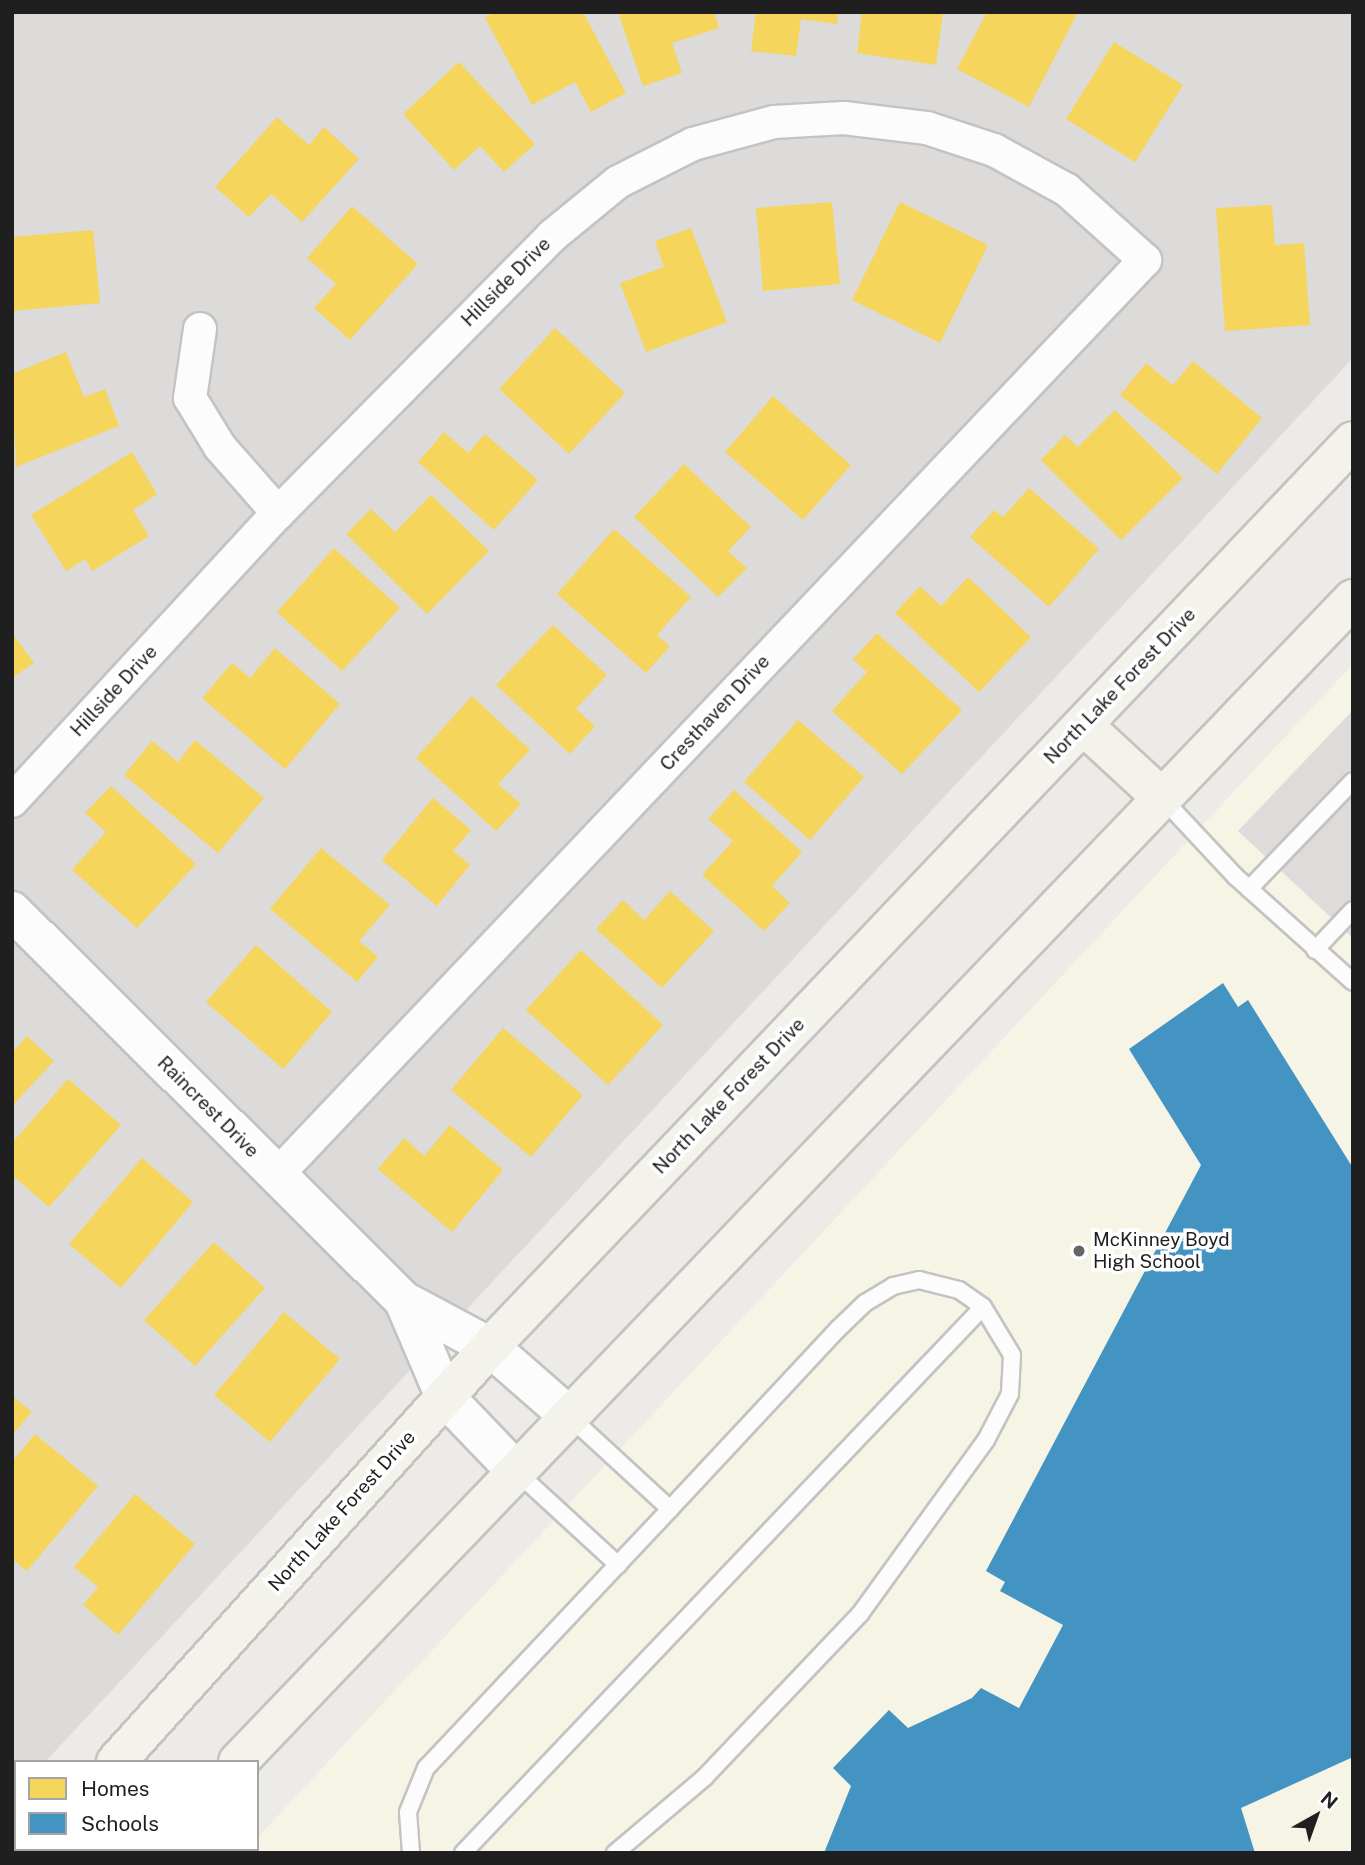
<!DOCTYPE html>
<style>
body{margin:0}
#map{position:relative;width:1365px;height:1865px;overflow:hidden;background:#edebe8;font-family:"Public Sans",sans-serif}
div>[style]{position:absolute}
.residential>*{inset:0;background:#dcdbd9}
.education>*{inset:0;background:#f5f4e5}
.parking>*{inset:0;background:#dddcdb}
.homes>*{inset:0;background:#f6d55c}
.schools>*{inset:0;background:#4393c3}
.roads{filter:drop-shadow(2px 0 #c4c3c2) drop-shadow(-2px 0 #c4c3c2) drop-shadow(0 2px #c4c3c2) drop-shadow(0 -2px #c4c3c2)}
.service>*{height:16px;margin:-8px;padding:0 8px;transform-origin:8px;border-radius:8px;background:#fcfcfc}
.minor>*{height:32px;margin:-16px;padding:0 16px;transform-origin:16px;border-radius:16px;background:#fcfcfc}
.tertiary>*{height:38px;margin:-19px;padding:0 19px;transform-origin:19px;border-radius:19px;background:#fcfcfc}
.secondary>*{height:38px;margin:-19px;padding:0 19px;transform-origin:19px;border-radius:19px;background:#f3f3eb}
.dots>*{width:19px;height:19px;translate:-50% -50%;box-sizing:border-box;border:4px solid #fff;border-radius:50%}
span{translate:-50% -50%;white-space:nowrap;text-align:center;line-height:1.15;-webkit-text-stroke:7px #fff;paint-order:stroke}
.street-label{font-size:19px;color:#1f1f1f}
.poi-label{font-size:19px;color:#1f1f1f}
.left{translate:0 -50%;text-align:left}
.frame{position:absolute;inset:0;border:14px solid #1f1f1f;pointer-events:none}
.legend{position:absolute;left:14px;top:1760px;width:245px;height:91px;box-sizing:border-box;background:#fff;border:2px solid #a5a5a5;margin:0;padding:9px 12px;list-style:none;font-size:21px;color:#1f1f1f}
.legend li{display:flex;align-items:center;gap:14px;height:35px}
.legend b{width:35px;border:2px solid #a5a5a5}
.north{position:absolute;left:1281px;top:1781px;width:70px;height:70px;-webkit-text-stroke:5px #fff;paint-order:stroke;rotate:40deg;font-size:19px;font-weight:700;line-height:28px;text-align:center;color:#1f1f1f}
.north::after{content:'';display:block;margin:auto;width:24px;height:32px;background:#1f1f1f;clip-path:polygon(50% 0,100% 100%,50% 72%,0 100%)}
</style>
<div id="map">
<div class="residential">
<div style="clip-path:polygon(12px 12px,1353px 12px,1353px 358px,45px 1762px,16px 1762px,12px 1797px)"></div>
</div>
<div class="education">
<div style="clip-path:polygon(1353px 664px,1353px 1853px,244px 1853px,257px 1849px,257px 1838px)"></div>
</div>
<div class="parking">
<div style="clip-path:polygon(1353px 710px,1353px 938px,1238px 831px)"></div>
</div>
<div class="homes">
<div style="clip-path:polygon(494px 12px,583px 12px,626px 93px,591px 112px,575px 82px,532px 105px,485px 18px)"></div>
<div style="clip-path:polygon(618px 12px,714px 12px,719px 28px,672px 43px,682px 73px,643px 86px)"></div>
<div style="clip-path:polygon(756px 12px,838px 12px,837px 24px,801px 19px,796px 56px,751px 51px)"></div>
<div style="clip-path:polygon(862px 12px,943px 12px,936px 65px,857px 53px)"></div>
<div style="clip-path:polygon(987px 12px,1078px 12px,1029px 107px,957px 69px)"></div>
<div style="clip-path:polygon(1114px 42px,1183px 85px,1135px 162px,1066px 119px)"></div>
<div style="clip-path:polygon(459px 62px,535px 144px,504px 172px,480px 146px,454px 170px,403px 114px)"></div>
<div style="clip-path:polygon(277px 117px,309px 145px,324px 127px,359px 159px,302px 222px,271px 194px,249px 217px,215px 187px)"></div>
<div style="clip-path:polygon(832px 202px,840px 284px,763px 291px,756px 208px)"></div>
<div style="clip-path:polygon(900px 202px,988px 245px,940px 343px,852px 300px)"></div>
<div style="clip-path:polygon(1272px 205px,1275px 245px,1304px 243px,1310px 325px,1225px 331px,1216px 208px)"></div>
<div style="clip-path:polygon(352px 206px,418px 264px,350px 340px,314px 308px,336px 284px,307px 258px)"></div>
<div style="clip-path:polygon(691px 228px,727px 322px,646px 352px,620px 283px,664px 267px,655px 241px)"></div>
<div style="clip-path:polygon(93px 230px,100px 303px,12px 311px,12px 237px)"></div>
<div style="clip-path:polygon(555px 328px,625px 393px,569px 454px,499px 389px)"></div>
<div style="clip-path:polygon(66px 352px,84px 397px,105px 389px,119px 426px,16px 467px,12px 374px)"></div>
<div style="clip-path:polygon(1193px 361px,1262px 418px,1217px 474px,1120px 395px,1146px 363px,1173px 385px)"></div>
<div style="clip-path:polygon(773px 396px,851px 465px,803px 520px,725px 452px)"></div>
<div style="clip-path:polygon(1115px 410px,1183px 478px,1121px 540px,1041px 460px,1065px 435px,1078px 447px)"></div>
<div style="clip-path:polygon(444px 432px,468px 453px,485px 434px,538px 480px,494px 530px,418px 462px)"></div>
<div style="clip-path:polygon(132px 452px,157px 494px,133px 510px,149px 536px,92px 571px,85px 559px,66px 571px,31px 515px)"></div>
<div style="clip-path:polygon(684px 464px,751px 527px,728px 551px,747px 568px,718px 597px,634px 517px)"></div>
<div style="clip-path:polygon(1029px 488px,1099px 549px,1049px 607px,970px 537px,994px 510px,1003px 517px)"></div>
<div style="clip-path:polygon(431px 495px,489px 551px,427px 614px,346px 534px,371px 509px,395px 532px)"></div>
<div style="clip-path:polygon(614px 529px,691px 597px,657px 635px,670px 646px,646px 673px,557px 594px)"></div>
<div style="clip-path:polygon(334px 548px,400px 608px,342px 671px,277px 612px)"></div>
<div style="clip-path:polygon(968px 577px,1031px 637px,979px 692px,895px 613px,920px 586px,941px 606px)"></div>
<div style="clip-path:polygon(553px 625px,607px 675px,576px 709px,595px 726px,570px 754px,496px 685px)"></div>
<div style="clip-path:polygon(12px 633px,34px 663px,12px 678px)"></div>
<div style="clip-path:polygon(877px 633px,962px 710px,902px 774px,832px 711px,867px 672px,853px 659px)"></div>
<div style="clip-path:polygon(275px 648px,340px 704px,285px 769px,202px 698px,232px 663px,250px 678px)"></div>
<div style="clip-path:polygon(472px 696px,530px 750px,498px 784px,521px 804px,496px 831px,416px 758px)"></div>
<div style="clip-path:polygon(798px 720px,864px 777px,810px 840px,744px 782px)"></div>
<div style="clip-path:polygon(195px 740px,264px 798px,218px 853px,124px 775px,152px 741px,178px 762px)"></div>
<div style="clip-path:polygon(111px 786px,196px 864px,137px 928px,72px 870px,106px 832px,85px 813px)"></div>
<div style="clip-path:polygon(734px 790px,802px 852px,772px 886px,790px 903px,764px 931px,702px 875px,733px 841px,708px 819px)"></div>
<div style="clip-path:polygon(433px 798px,471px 830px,453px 851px,470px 865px,437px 906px,382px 860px)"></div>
<div style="clip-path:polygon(321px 848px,390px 905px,359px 941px,378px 957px,357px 982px,270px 909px)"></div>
<div style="clip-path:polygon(670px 891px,714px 931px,662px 988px,596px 929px,623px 900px,644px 920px)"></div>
<div style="clip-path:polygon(256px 945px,332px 1012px,283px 1069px,206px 1002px)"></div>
<div style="clip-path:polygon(581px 950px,663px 1025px,608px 1085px,526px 1010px)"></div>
<div style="clip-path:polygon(503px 1028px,583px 1095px,531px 1157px,451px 1090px)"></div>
<div style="clip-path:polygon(27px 1036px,54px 1061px,12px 1106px,12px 1053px)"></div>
<div style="clip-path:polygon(68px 1079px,121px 1125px,49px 1207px,12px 1175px,12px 1143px)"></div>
<div style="clip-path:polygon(450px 1125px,503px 1170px,452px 1232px,378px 1169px,404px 1138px,424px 1156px)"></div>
<div style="clip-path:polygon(142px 1158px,193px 1202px,121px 1288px,69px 1244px)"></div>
<div style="clip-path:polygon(214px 1242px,265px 1288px,195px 1366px,144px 1320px)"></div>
<div style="clip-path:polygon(284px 1312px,340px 1359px,270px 1442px,214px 1395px)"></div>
<div style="clip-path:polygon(12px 1396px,32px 1412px,12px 1435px)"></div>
<div style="clip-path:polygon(35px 1434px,98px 1486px,27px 1571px,12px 1559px,12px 1462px)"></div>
<div style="clip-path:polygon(135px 1494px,195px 1544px,118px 1635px,83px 1605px,98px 1587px,74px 1567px)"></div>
</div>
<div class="schools">
<div style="clip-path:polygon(1223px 983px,1238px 1007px,1248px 1000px,1353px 1168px,1353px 1757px,1241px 1808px,1255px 1853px,824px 1853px,851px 1786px,833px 1768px,889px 1710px,908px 1728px,972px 1698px,981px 1688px,1019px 1708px,1063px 1625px,1000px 1591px,1005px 1582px,986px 1571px,1201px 1165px,1129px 1049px)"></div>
</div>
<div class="roads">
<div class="service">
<div style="left:1162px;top:798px;width:108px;rotate:46.9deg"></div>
<div style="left:1236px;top:877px;width:157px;rotate:41.9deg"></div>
<div style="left:1249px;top:889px;width:150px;rotate:-46.1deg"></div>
<div style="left:1315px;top:950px;width:55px;rotate:-46.5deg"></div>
<div style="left:570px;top:1417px;width:136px;rotate:42.6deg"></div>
<div style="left:670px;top:1509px;width:246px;rotate:-47deg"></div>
<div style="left:838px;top:1329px;width:37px;rotate:-44deg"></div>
<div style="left:865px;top:1303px;width:33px;rotate:-31deg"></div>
<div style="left:893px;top:1286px;width:27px;rotate:-13deg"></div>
<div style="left:919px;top:1280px;width:41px;rotate:14deg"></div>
<div style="left:959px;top:1290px;width:29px;rotate:35deg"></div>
<div style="left:983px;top:1307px;width:56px;rotate:58.9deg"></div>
<div style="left:1012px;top:1355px;width:39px;rotate:93deg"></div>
<div style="left:1010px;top:1394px;width:52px;rotate:117.6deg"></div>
<div style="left:986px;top:1440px;width:215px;rotate:125.9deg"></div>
<div style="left:860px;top:1614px;width:225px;rotate:133.6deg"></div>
<div style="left:705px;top:1777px;width:118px;rotate:139.8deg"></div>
<div style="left:518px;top:1473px;width:136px;rotate:42.6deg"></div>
<div style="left:411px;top:1853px;width:41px;rotate:-94.2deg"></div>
<div style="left:408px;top:1812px;width:48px;rotate:-67.8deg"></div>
<div style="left:426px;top:1768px;width:356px;rotate:-46.7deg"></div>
<div style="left:463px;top:1853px;width:754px;rotate:-46.4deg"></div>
</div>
<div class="minor">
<div style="left:200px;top:329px;width:70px;rotate:98.2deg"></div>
<div style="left:190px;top:398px;width:57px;rotate:58.5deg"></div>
<div style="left:220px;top:447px;width:88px;rotate:48.7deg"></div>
<div style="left:12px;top:801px;width:392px;rotate:-47.3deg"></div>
<div style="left:278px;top:513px;width:390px;rotate:-45.3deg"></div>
<div style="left:552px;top:236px;width:85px;rotate:-39.3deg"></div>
<div style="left:618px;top:182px;width:84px;rotate:-26.9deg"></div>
<div style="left:693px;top:144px;width:84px;rotate:-15.2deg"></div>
<div style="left:774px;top:122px;width:70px;rotate:-3.3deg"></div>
<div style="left:844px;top:118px;width:84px;rotate:6.9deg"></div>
<div style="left:927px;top:128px;width:71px;rotate:18.2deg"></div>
<div style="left:994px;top:150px;width:83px;rotate:28.7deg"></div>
<div style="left:1067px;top:190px;width:105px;rotate:41.9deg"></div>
<div style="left:1145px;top:260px;width:1261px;rotate:133.49deg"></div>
</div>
<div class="tertiary">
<div style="left:12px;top:911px;width:553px;rotate:44.85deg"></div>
<div style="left:404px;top:1301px;width:98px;rotate:28.1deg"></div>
<div style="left:490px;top:1347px;width:106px;rotate:41.2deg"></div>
<div style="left:404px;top:1301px;width:104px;rotate:66.9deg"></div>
<div style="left:445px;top:1397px;width:105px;rotate:46.2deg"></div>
</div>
<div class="secondary">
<div style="left:1083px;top:725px;width:108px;rotate:42.7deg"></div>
<div style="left:116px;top:1762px;width:559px;rotate:-47.97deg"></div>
<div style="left:490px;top:1347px;width:1251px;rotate:-46.39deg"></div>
<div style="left:238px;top:1762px;width:1611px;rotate:-46.21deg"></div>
<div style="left:34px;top:1853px;width:5px;rotate:-53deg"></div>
<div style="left:154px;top:1853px;width:5px;rotate:-53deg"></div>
</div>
</div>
<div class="dots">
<div style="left:1079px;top:1251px;background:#676665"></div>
</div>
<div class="street-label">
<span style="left:506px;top:282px;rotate:-45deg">Hillside Drive</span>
<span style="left:1120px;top:686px;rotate:-46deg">North Lake Forest Drive</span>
<span style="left:114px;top:691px;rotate:-47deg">Hillside Drive</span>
<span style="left:715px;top:713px;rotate:-47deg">Cresthaven Drive</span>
<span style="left:729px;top:1096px;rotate:-46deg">North Lake Forest Drive</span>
<span style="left:208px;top:1107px;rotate:45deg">Raincrest Drive</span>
<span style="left:342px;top:1511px;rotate:-48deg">North Lake Forest Drive</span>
</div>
<div class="poi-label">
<span class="left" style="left:1093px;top:1251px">McKinney Boyd<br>High School</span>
</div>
<div class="frame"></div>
<ul class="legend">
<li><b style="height:19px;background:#f6d55c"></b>Homes</li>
<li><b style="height:19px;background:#4393c3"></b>Schools</li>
</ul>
<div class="north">N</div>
</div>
